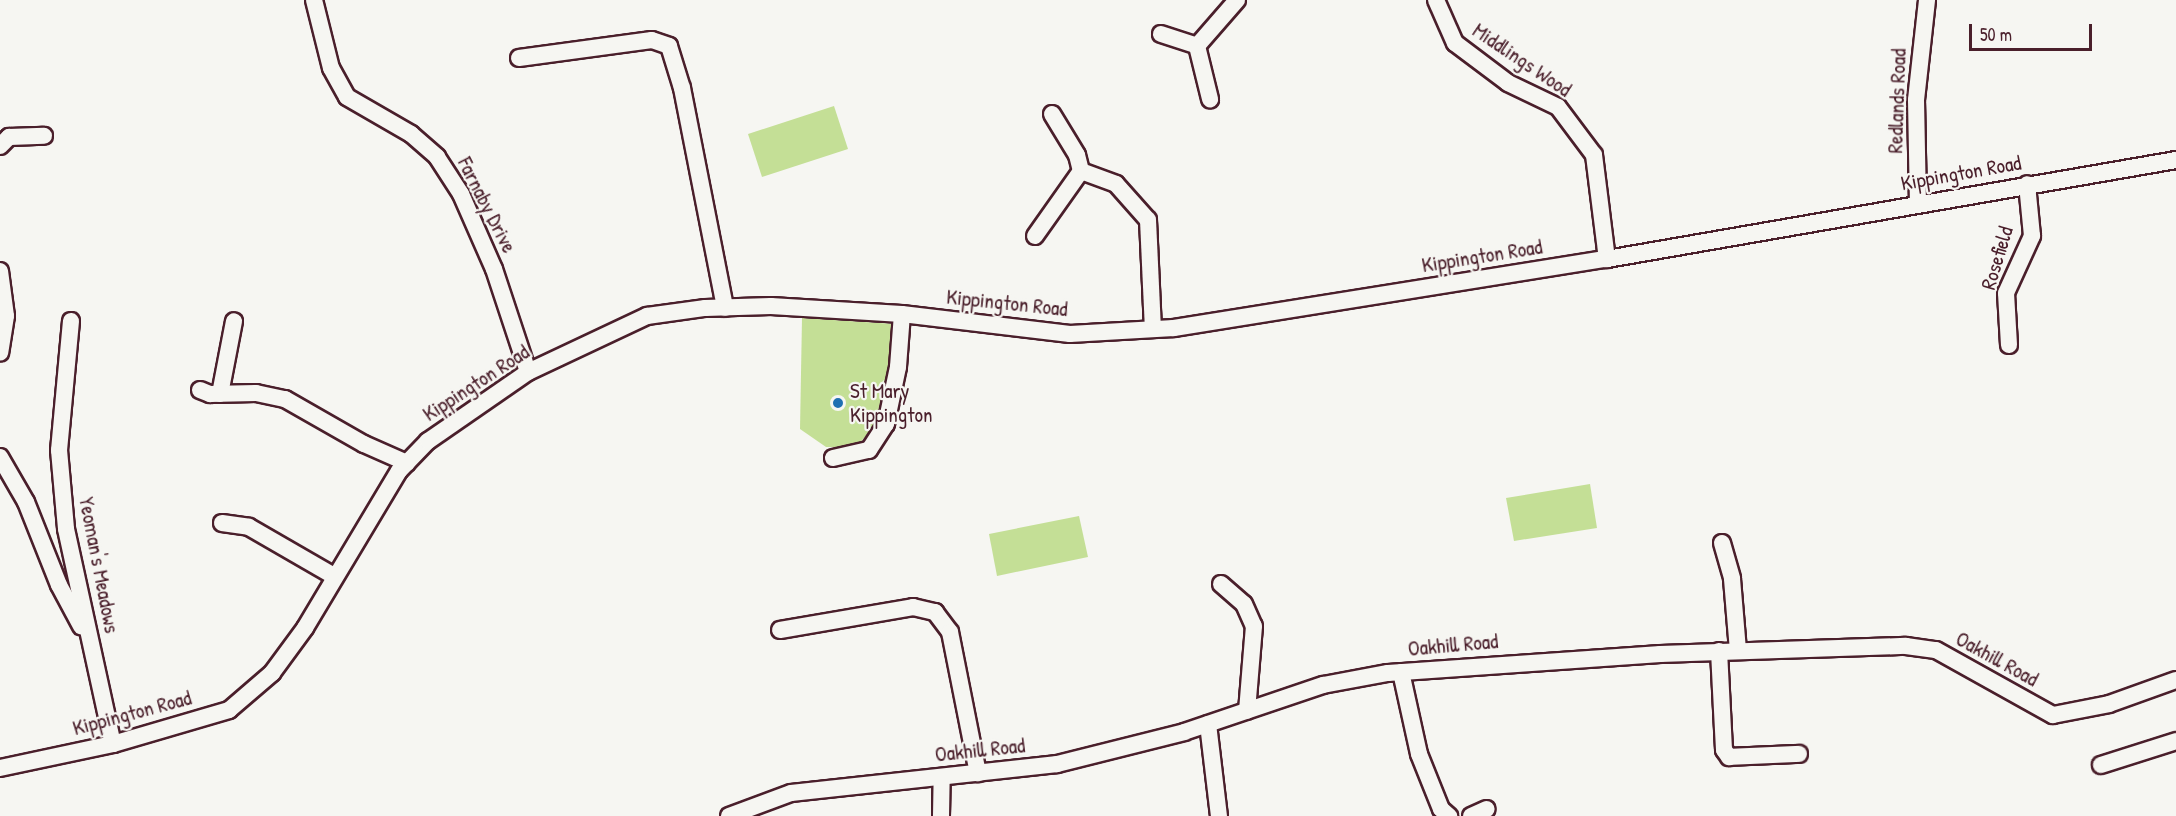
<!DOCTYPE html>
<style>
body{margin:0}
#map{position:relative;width:2176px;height:816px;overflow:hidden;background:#f6f6f2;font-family:"Patrick Hand",sans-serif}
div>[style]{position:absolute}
.green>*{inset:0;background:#c4df96}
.roads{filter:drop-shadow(2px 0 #4a1f2b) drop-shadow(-2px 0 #4a1f2b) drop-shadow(0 2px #4a1f2b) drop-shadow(0 -2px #4a1f2b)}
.minor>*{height:16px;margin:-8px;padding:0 8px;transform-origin:8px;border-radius:8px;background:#f6f6f2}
.dots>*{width:16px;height:16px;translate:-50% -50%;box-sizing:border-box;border:3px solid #f6f6f2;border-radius:50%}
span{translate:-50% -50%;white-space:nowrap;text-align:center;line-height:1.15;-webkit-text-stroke:4.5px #f6f6f2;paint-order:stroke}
.street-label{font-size:21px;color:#4a1f2b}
.poi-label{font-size:21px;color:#4a1f2b}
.left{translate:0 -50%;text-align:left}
.scale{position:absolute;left:1969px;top:24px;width:123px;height:27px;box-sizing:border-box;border:3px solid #4a1f2b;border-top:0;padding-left:8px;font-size:18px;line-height:21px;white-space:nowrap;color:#4a1f2b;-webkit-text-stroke:4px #f6f6f2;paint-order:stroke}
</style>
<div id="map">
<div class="green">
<div style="clip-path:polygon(834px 106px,848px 149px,762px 177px,748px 134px)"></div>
<div style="clip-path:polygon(802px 318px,895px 324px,886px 383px,873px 428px,856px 447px,826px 447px,800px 429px)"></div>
<div style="clip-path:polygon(1590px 484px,1597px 528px,1514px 541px,1506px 498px)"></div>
<div style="clip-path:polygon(1079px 516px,1088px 557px,997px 576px,989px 534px)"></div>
</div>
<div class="roads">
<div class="minor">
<div style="left:314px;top:0;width:70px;rotate:76deg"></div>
<div style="left:331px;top:68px;width:33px;rotate:61deg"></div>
<div style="left:347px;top:97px;width:74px;rotate:30deg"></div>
<div style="left:411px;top:134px;width:35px;rotate:41deg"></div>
<div style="left:437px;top:157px;width:44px;rotate:57deg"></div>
<div style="left:461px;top:194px;width:82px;rotate:66.3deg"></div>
<div style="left:494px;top:269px;width:108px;rotate:71.7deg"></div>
<div style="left:1436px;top:0;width:47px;rotate:66.2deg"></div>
<div style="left:1455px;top:43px;width:66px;rotate:37deg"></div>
<div style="left:1508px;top:83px;width:55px;rotate:25.6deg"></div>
<div style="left:1558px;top:107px;width:60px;rotate:53.1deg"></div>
<div style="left:1594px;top:155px;width:105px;rotate:82.9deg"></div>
<div style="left:1161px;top:34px;width:38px;rotate:18deg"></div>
<div style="left:1197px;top:46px;width:61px;rotate:-49deg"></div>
<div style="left:1197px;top:46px;width:55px;rotate:76.2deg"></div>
<div style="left:519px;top:58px;width:134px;rotate:-7.7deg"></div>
<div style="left:652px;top:40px;width:18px;rotate:19deg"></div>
<div style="left:669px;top:46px;width:44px;rotate:72.8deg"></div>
<div style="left:682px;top:88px;width:224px;rotate:78.9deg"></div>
<div style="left:1052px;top:114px;width:48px;rotate:58.6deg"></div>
<div style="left:1077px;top:155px;width:16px;rotate:76deg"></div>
<div style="left:0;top:146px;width:13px;rotate:-45deg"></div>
<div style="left:9px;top:137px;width:35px;rotate:-2deg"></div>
<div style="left:1081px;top:171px;width:37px;rotate:20deg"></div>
<div style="left:1116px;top:184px;width:48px;rotate:48.4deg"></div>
<div style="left:1148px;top:220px;width:109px;rotate:87.4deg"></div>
<div style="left:1918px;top:204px;width:104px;rotate:-91.1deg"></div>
<div style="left:1916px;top:100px;width:101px;rotate:-83.7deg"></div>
<div style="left:1035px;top:236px;width:80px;rotate:-54.7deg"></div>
<div style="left:0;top:271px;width:45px;rotate:82.4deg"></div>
<div style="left:6px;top:316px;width:37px;rotate:99deg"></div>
<div style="left:71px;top:321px;width:130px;rotate:95.3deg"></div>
<div style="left:59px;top:450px;width:79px;rotate:84.9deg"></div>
<div style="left:66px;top:529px;width:220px;rotate:77.7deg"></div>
<div style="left:2009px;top:345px;width:52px;rotate:-93.3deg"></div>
<div style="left:2006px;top:293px;width:63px;rotate:-65.5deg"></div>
<div style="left:2032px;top:236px;width:52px;rotate:-95.5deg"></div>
<div style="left:200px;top:390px;width:11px;rotate:22deg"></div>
<div style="left:210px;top:394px;width:46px;rotate:-1.2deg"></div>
<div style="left:256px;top:393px;width:30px;rotate:12deg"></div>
<div style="left:285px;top:399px;width:91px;rotate:29.7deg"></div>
<div style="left:364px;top:444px;width:47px;rotate:23.8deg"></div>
<div style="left:220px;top:394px;width:74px;rotate:-79.1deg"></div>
<div style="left:0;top:457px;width:52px;rotate:60deg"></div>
<div style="left:26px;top:502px;width:89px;rotate:68.3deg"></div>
<div style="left:59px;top:585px;width:47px;rotate:61.8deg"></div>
<div style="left:833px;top:458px;width:37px;rotate:-13deg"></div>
<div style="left:869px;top:450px;width:31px;rotate:-57deg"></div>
<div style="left:886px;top:424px;width:58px;rotate:-78.1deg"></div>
<div style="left:898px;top:367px;width:53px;rotate:-85.7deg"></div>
<div style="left:222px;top:523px;width:27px;rotate:8deg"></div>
<div style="left:249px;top:527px;width:98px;rotate:30deg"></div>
<div style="left:1722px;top:543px;width:37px;rotate:74deg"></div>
<div style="left:1732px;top:579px;width:71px;rotate:85.2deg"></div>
<div style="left:1221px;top:584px;width:30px;rotate:41deg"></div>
<div style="left:1244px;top:604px;width:24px;rotate:66deg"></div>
<div style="left:1254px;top:626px;width:85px;rotate:94.7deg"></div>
<div style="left:780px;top:630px;width:135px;rotate:-9.8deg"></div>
<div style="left:913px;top:607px;width:23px;rotate:13deg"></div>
<div style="left:935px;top:612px;width:25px;rotate:53deg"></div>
<div style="left:950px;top:632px;width:144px;rotate:78.8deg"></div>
<div style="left:1719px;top:651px;width:99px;rotate:87.1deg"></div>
<div style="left:1724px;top:750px;width:9px;rotate:54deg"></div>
<div style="left:1729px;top:757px;width:70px;rotate:-2.5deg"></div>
<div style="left:1401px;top:672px;width:84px;rotate:77.6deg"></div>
<div style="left:1419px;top:754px;width:59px;rotate:68.2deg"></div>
<div style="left:1441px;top:809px;width:11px;rotate:41deg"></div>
<div style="left:1208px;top:724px;width:93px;rotate:83.2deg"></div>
<div style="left:2101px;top:765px;width:79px;rotate:-17.7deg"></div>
<div style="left:0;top:768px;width:116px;rotate:-12deg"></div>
<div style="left:113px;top:744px;width:121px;rotate:-16.3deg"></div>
<div style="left:229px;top:710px;width:57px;rotate:-40.7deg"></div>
<div style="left:272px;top:673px;width:56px;rotate:-53.7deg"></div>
<div style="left:305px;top:628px;width:183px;rotate:-59.1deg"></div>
<div style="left:399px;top:471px;width:42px;rotate:-46deg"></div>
<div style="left:428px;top:441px;width:121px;rotate:-34.6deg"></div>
<div style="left:528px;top:372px;width:132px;rotate:-25.2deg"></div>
<div style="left:647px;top:316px;width:59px;rotate:-7.9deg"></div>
<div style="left:705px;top:308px;width:66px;rotate:-1.7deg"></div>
<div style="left:771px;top:306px;width:131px;rotate:3.5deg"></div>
<div style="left:902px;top:314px;width:169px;rotate:6.8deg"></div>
<div style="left:1070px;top:334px;width:104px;rotate:-3.3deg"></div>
<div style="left:1174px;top:328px;width:438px;rotate:-9.1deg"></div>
<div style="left:1607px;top:259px;width:578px;rotate:-9.87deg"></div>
<div style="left:729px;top:816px;width:66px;rotate:-20.4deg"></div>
<div style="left:791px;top:793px;width:268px;rotate:-6.2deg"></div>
<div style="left:1057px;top:764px;width:131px;rotate:-14.1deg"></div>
<div style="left:1184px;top:732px;width:147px;rotate:-18.7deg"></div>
<div style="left:1323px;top:685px;width:66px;rotate:-10.5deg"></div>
<div style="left:1388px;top:673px;width:273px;rotate:-4deg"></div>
<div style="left:1660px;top:654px;width:246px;rotate:-1.9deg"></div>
<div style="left:1906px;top:646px;width:30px;rotate:8deg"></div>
<div style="left:1936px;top:650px;width:134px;rotate:29.1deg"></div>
<div style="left:2053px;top:715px;width:57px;rotate:-11.1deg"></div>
<div style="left:2109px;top:704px;width:71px;rotate:-19.7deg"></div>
<div style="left:941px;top:816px;width:39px;rotate:-89deg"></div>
<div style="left:1471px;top:816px;width:17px;rotate:-24deg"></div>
</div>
</div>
<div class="dots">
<div style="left:838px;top:403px;background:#1f6fb2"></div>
</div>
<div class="street-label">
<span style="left:1522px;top:60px;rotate:34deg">Middlings Wood</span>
<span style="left:1897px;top:101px;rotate:-88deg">Redlands Road</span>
<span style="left:1961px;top:173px;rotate:-10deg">Kippington Road</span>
<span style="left:487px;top:205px;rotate:63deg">Farnaby Drive</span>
<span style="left:1482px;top:256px;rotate:-9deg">Kippington Road</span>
<span style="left:1997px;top:258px;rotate:-73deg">Rosefield</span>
<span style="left:1007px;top:303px;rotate:6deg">Kippington Road</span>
<span style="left:476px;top:383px;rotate:-33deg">Kippington Road</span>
<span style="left:99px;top:565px;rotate:79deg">Yeoman's Meadows</span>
<span style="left:1453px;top:645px;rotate:-5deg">Oakhill Road</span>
<span style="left:1997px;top:659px;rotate:29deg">Oakhill Road</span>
<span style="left:132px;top:713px;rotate:-15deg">Kippington Road</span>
<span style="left:980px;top:750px;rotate:-6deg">Oakhill Road</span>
</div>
<div class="poi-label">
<span class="left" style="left:850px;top:403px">St Mary<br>Kippington</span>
</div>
<div class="scale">50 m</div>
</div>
